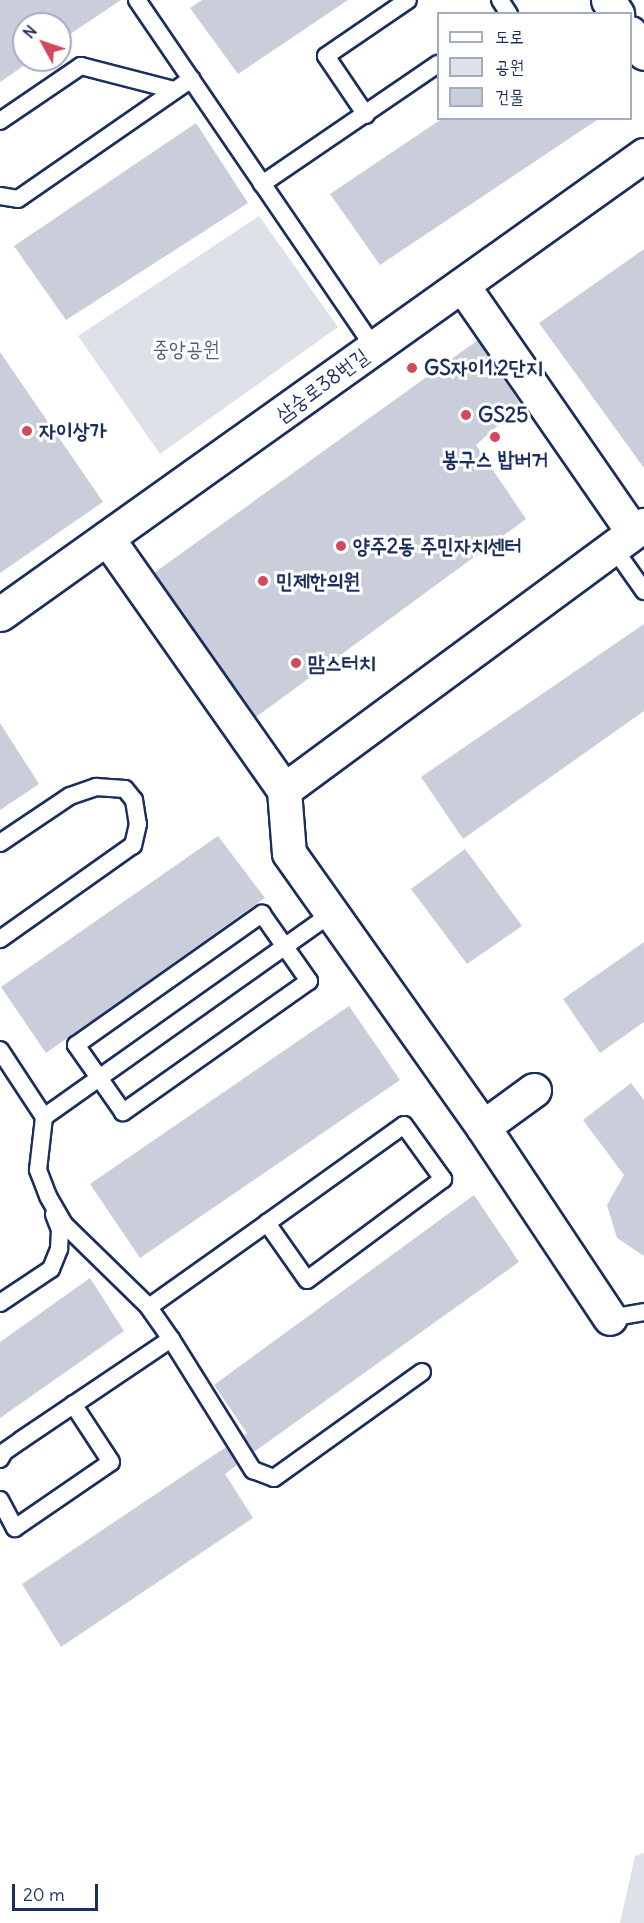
<!DOCTYPE html>
<meta charset="utf-8">
<style>
body{margin:0}
#map{position:relative;width:644px;height:1923px;overflow:hidden;background:#fff;font-family:Delius,"Poor Story",sans-serif}
div>[style]{position:absolute}
.green>*{inset:0;background:#dee1e7}
.building>*{inset:0;background:#caceda}
.roads{filter:drop-shadow(2px 0 #1b2f5e) drop-shadow(-2px 0 #1b2f5e) drop-shadow(0 2px #1b2f5e) drop-shadow(0 -2px #1b2f5e)}
.lane>*{height:16px;margin:-8px;padding:0 8px;transform-origin:8px;border-radius:8px;background:#fff}
.street>*{height:33px;margin:-16.5px;padding:0 16.5px;transform-origin:16.5px;border-radius:16.5px;background:#fff}
.dots>*{width:16px;height:16px;translate:-50% -50%;box-sizing:border-box;border:3px solid #fff;border-radius:50%}
span{translate:-50% -50%;white-space:nowrap;text-align:center;line-height:1.15;-webkit-text-stroke:6px #fff;paint-order:stroke}
.park-label{font-size:21px;color:#4c5c80}
.poi-label{font-size:21px;color:#1b2f5e;font-weight:700}
.left{translate:0 -50%;text-align:left}
.street-label{font-size:21px;color:#1b2f5e}
.legend{position:absolute;left:437px;top:12px;width:195px;height:108px;box-sizing:border-box;background:#fff;border:2px solid #a4acbf;margin:0;padding:8px 10px;list-style:none;font-size:18px;color:#1b2f5e}
.legend li{display:flex;align-items:center;gap:12px;height:30px}
.legend b{width:30px;border:2px solid #a4acbf}
.north{position:absolute;left:12px;top:12px;width:60px;height:60px;box-sizing:border-box;background:#fff;border:2px solid #a4acbf;border-radius:50%;rotate:310deg;font-size:16px;font-weight:700;line-height:24px;text-align:center;color:#1b2f5e}
.north::after{content:'';display:block;margin:auto;width:21px;height:27px;background:#d1495b;clip-path:polygon(50% 0,100% 100%,50% 72%,0 100%)}
.scale{position:absolute;left:12px;top:1884px;width:86px;height:27px;box-sizing:border-box;border:3px solid #1b2f5e;border-top:0;padding-left:8px;font-size:18px;line-height:21px;white-space:nowrap;color:#1b2f5e;-webkit-text-stroke:4px #fff;paint-order:stroke}
</style>
<div id="map">
<div class="green">
<div style="clip-path:polygon(259px 216px,338px 327px,160px 454px,78px 336px)"></div>
<div style="clip-path:polygon(644px 1853px,644px 1923px,620px 1923px,635px 1856px)"></div>
</div>
<div class="building">
<div style="clip-path:polygon(0 0,121px 0,60px 41px,60px 24px,24px 24px,24px 60px,32px 60px,0 82px)"></div>
<div style="clip-path:polygon(202px 0,348px 0,238px 74px,190px 8px)"></div>
<div style="clip-path:polygon(443px 118px,600px 118px,380px 265px,330px 194px)"></div>
<div style="clip-path:polygon(196px 123px,248px 203px,66px 320px,14px 246px)"></div>
<div style="clip-path:polygon(644px 249px,644px 468px,539px 323px)"></div>
<div style="clip-path:polygon(478px 340px,521px 405px,476px 445px,526px 519px,256px 717px,154px 573px)"></div>
<div style="clip-path:polygon(0 352px,103px 502px,0 573px)"></div>
<div style="clip-path:polygon(644px 624px,644px 711px,463px 839px,421px 777px)"></div>
<div style="clip-path:polygon(0 723px,39px 784px,0 810px)"></div>
<div style="clip-path:polygon(218px 836px,265px 898px,46px 1053px,1px 987px)"></div>
<div style="clip-path:polygon(465px 849px,522px 926px,467px 964px,411px 889px)"></div>
<div style="clip-path:polygon(644px 942px,644px 1022px,600px 1053px,563px 999px)"></div>
<div style="clip-path:polygon(349px 1006px,400px 1080px,140px 1258px,90px 1184px)"></div>
<div style="clip-path:polygon(631px 1083px,644px 1100px,644px 1256px,617px 1238px,607px 1205px,624px 1175px,583px 1120px)"></div>
<div style="clip-path:polygon(474px 1195px,519px 1262px,254px 1452px,244px 1435px,247px 1433px,214px 1385px)"></div>
<div style="clip-path:polygon(90px 1278px,124px 1331px,0 1418px,0 1342px)"></div>
<div style="clip-path:polygon(226px 1447px,237px 1465px,225px 1474px,253px 1518px,61px 1647px,22px 1584px)"></div>
</div>
<div class="roads">
<div class="lane">
<div style="left:137px;top:0;width:421px;rotate:55.7deg"></div>
<div style="left:500px;top:0;width:17px;rotate:57deg"></div>
<div style="left:366px;top:115px;width:71px;rotate:-124.1deg"></div>
<div style="left:326px;top:56px;width:99px;rotate:-34.3deg"></div>
<div style="left:0;top:121px;width:98px;rotate:-34.2deg"></div>
<div style="left:81px;top:66px;width:96px;rotate:14.5deg"></div>
<div style="left:262px;top:184px;width:213px;rotate:-34.3deg"></div>
<div style="left:0;top:196px;width:18px;rotate:9deg"></div>
<div style="left:18px;top:199px;width:211px;rotate:-34.7deg"></div>
<div style="left:613px;top:547px;width:54px;rotate:54.8deg"></div>
<div style="left:0;top:843px;width:84px;rotate:-33.9deg"></div>
<div style="left:70px;top:796px;width:28px;rotate:-19deg"></div>
<div style="left:96px;top:787px;width:29px;rotate:4deg"></div>
<div style="left:125px;top:789px;width:14px;rotate:51deg"></div>
<div style="left:134px;top:800px;width:24px;rotate:81deg"></div>
<div style="left:138px;top:824px;width:22px;rotate:103deg"></div>
<div style="left:133px;top:845px;width:163px;rotate:144.7deg"></div>
<div style="left:262px;top:914px;width:82px;rotate:55deg"></div>
<div style="left:309px;top:981px;width:228px;rotate:144.8deg"></div>
<div style="left:123px;top:1112px;width:82px;rotate:-125deg"></div>
<div style="left:76px;top:1045px;width:228px;rotate:-35.2deg"></div>
<div style="left:0;top:1050px;width:80px;rotate:56.7deg"></div>
<div style="left:44px;top:1117px;width:353px;rotate:-35.3deg"></div>
<div style="left:0;top:1303px;width:61px;rotate:-33.7deg"></div>
<div style="left:51px;top:1269px;width:22px;rotate:-68deg"></div>
<div style="left:59px;top:1249px;width:19px;rotate:-87deg"></div>
<div style="left:60px;top:1230px;width:17px;rotate:-111deg"></div>
<div style="left:149px;top:1307px;width:145px;rotate:-35.4deg"></div>
<div style="left:267px;top:1223px;width:168px;rotate:-35.6deg"></div>
<div style="left:404px;top:1125px;width:67px;rotate:54.2deg"></div>
<div style="left:443px;top:1179px;width:169px;rotate:143.4deg"></div>
<div style="left:307px;top:1280px;width:70px;rotate:-125.1deg"></div>
<div style="left:610px;top:1318px;width:35px;rotate:-10deg"></div>
<div style="left:171px;top:1339px;width:155px;rotate:58deg"></div>
<div style="left:253px;top:1470px;width:22px;rotate:21deg"></div>
<div style="left:274px;top:1478px;width:182px;rotate:-35.6deg"></div>
<div style="left:0;top:1459px;width:8px;rotate:-60deg"></div>
<div style="left:4px;top:1452px;width:21px;rotate:-35deg"></div>
<div style="left:21px;top:1440px;width:181px;rotate:-34deg"></div>
<div style="left:171px;top:1339px;width:39px;rotate:-125deg"></div>
<div style="left:149px;top:1307px;width:119px;rotate:-135.7deg"></div>
<div style="left:64px;top:1224px;width:32px;rotate:-120deg"></div>
<div style="left:48px;top:1196px;width:28px;rotate:-111deg"></div>
<div style="left:38px;top:1170px;width:53px;rotate:-83.5deg"></div>
<div style="left:0;top:1500px;width:32px;rotate:62deg"></div>
<div style="left:15px;top:1528px;width:116px;rotate:-34.5deg"></div>
<div style="left:111px;top:1462px;width:69px;rotate:-123.2deg"></div>
</div>
<div class="street">
<div style="left:608px;top:0;width:17px;rotate:57deg"></div>
<div style="left:630px;top:33px;width:24px;rotate:55deg"></div>
<div style="left:462px;top:285px;width:300px;rotate:55.3deg"></div>
<div style="left:107px;top:538px;width:308px;rotate:54.9deg"></div>
<div style="left:284px;top:790px;width:447px;rotate:-36.4deg"></div>
<div style="left:0;top:614px;width:791px;rotate:-35.48deg"></div>
<div style="left:284px;top:790px;width:63px;rotate:85.5deg"></div>
<div style="left:289px;top:853px;width:336px;rotate:54.7deg"></div>
<div style="left:483px;top:1127px;width:229px;rotate:56.4deg"></div>
<div style="left:483px;top:1127px;width:63px;rotate:-36deg"></div>
</div>
</div>
<div class="dots">
<div style="left:412px;top:368px;background:#d1495b"></div>
<div style="left:466px;top:415px;background:#d1495b"></div>
<div style="left:27px;top:431px;background:#d1495b"></div>
<div style="left:495px;top:437px;background:#d1495b"></div>
<div style="left:341px;top:546px;background:#d1495b"></div>
<div style="left:263px;top:581px;background:#d1495b"></div>
<div style="left:296px;top:663px;background:#d1495b"></div>
</div>
<div class="park-label">
<span style="left:186px;top:349px">중앙공원</span>
</div>
<div class="poi-label">
<span class="left" style="left:424px;top:368px">GS자이1.2단지</span>
<span class="left" style="left:478px;top:415px">GS25</span>
<span class="left" style="left:39px;top:431px">자이상가</span>
<span style="left:495px;top:459px">봉구스 밥버거</span>
<span class="left" style="left:353px;top:546px">양주2동 주민자치센터</span>
<span class="left" style="left:276px;top:581px">민제한의원</span>
<span class="left" style="left:308px;top:663px">맘스터치</span>
</div>
<div class="street-label">
<span style="left:322px;top:385px;rotate:-36deg">삼숭로38번길</span>
</div>
<ul class="legend">
<li><b style="height:8px;background:#fff"></b>도로</li>
<li><b style="height:16px;background:#dee1e7"></b>공원</li>
<li><b style="height:16px;background:#caceda"></b>건물</li>
</ul>
<div class="north">N</div>
<div class="scale">20 m</div>
</div>
